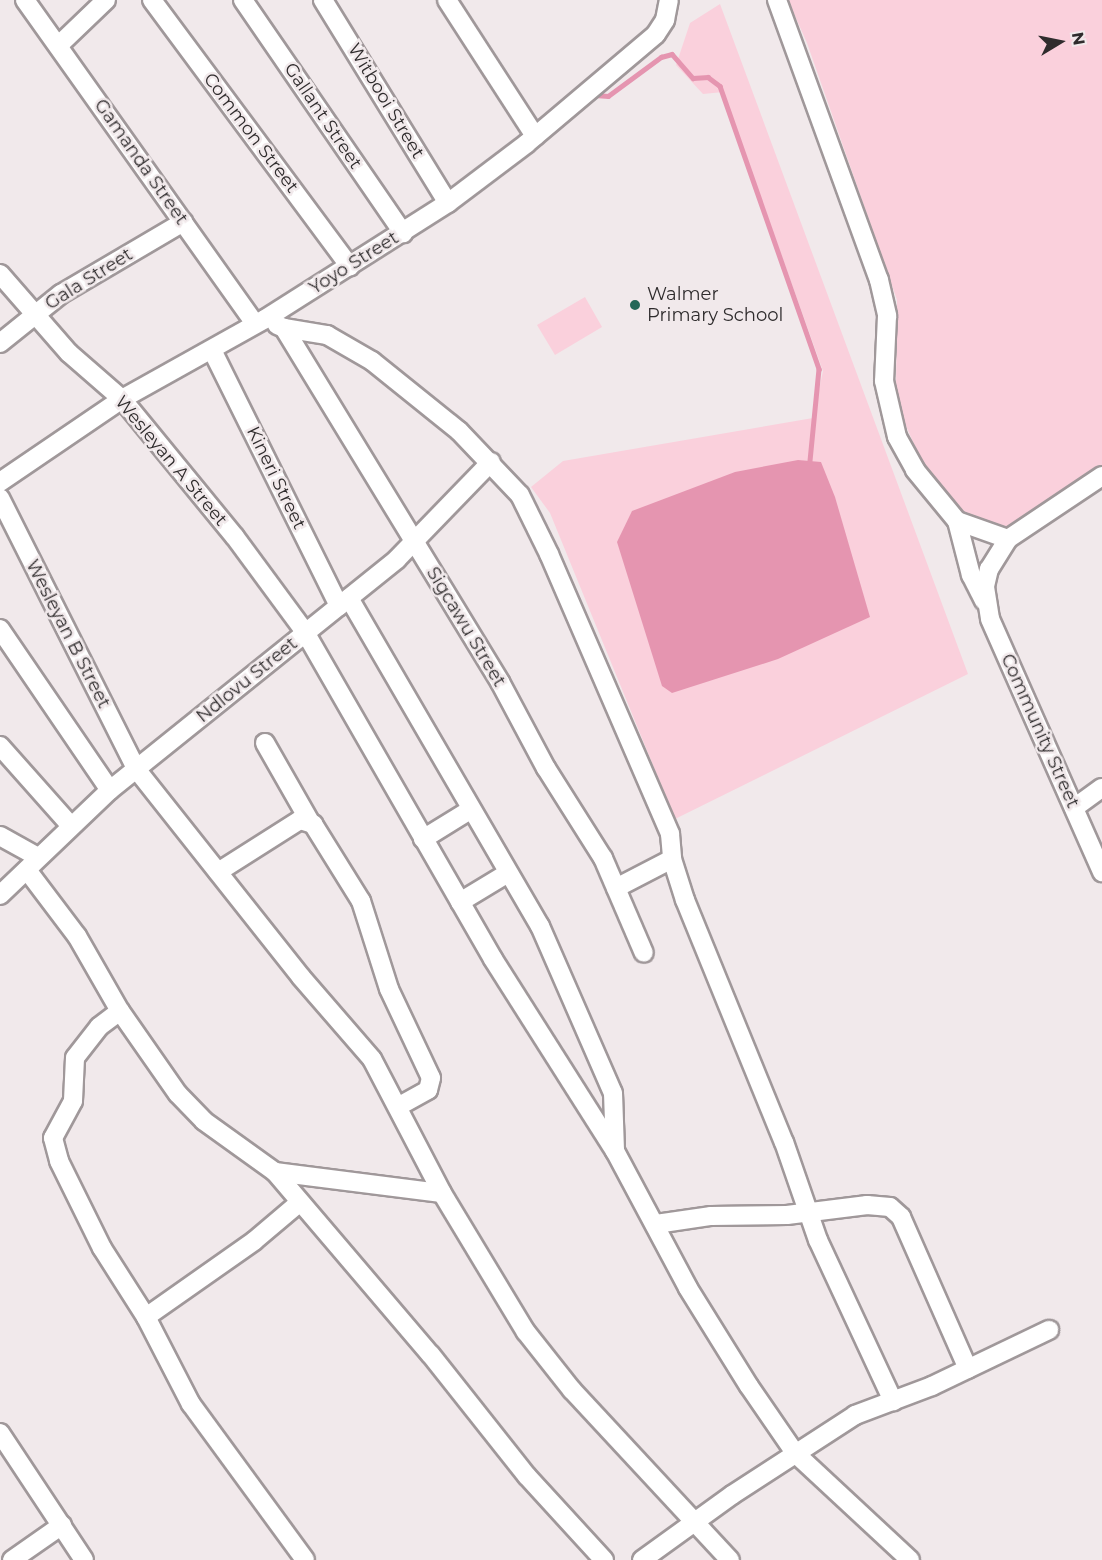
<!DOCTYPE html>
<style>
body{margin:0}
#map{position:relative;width:1102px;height:1560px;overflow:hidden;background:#f1e9eb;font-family:Montserrat,sans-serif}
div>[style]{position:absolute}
.green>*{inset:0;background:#fad0dc}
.water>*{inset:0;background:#e595b0}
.stream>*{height:4.5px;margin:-2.25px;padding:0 2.25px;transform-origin:2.25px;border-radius:2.25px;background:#e595b0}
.roads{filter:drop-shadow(2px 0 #a0989a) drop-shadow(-2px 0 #a0989a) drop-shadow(0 2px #a0989a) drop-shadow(0 -2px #a0989a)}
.street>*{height:18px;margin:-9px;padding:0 9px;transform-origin:9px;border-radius:9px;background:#fff}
.dots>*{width:16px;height:16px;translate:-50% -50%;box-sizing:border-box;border:3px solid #f1e9eb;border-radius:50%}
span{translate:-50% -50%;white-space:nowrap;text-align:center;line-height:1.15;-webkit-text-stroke:5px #f1e9eb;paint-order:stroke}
.street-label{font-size:18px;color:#2f2c2d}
.poi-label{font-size:18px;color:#2f2c2d}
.left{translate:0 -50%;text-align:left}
.north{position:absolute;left:1030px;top:12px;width:60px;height:60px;-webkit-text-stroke:4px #f1e9eb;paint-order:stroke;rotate:80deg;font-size:16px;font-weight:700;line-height:24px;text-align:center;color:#2f2c2d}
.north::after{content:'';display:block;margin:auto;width:21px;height:27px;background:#2f2c2d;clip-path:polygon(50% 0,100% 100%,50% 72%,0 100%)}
</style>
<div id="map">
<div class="green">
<div style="clip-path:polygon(788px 0,1102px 0,1102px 473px,1020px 523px,997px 530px,975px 524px,950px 501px,921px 460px,906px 426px,896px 392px,897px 300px,807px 43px)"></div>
<div style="clip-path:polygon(720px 4px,968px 674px,675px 819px,550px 513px,531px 487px,563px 461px,813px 418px,823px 371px,723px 92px,703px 94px,676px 65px,690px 23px)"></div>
<div style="clip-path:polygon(585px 297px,602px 327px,555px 355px,537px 325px)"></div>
</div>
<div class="water">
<div style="clip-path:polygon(798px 460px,821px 462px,835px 497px,870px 617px,778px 659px,672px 693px,662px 686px,617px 542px,632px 511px,735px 472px)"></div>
</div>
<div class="stream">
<div style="left:595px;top:95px;width:13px;rotate:4deg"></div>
<div style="left:608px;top:96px;width:66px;rotate:-36.3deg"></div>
<div style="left:661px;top:57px;width:11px;rotate:-15deg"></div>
<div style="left:672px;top:54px;width:32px;rotate:49deg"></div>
<div style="left:693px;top:78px;width:15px;rotate:-4deg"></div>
<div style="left:708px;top:77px;width:15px;rotate:37deg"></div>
<div style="left:720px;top:86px;width:300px;rotate:70.7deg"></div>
<div style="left:819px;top:369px;width:92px;rotate:95.6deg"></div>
</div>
<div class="roads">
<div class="street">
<div style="left:25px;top:0;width:397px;rotate:54.6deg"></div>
<div style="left:152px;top:0;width:332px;rotate:53.4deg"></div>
<div style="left:243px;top:0;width:283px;rotate:55.5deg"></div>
<div style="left:323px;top:0;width:238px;rotate:58.4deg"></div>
<div style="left:447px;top:0;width:162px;rotate:57.1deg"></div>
<div style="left:777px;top:0;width:298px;rotate:70deg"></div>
<div style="left:879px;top:280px;width:37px;rotate:77deg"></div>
<div style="left:887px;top:316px;width:65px;rotate:92.6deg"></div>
<div style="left:884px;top:381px;width:57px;rotate:76.9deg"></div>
<div style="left:897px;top:437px;width:38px;rotate:61deg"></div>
<div style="left:915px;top:470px;width:66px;rotate:50.5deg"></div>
<div style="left:957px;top:521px;width:54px;rotate:19.4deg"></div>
<div style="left:59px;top:45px;width:65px;rotate:-43.8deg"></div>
<div style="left:0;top:274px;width:105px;rotate:48.9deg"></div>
<div style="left:69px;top:353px;width:70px;rotate:41deg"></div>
<div style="left:122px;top:399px;width:178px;rotate:50.7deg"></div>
<div style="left:235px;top:537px;width:118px;rotate:53.6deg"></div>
<div style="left:305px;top:632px;width:377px;rotate:60.1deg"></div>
<div style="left:493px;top:959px;width:227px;rotate:57.6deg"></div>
<div style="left:615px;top:1151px;width:155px;rotate:61.9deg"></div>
<div style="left:688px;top:1288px;width:115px;rotate:58.1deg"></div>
<div style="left:749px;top:1386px;width:81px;rotate:55.5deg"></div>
<div style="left:795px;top:1453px;width:157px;rotate:42.9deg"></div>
<div style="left:277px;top:325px;width:8px;rotate:23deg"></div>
<div style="left:284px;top:328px;width:415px;rotate:58.6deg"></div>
<div style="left:500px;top:682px;width:98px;rotate:61.9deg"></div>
<div style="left:546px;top:768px;width:107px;rotate:57.7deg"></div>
<div style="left:603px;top:858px;width:103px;rotate:66.7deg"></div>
<div style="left:284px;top:328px;width:44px;rotate:9.2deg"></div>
<div style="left:327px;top:335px;width:52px;rotate:30deg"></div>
<div style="left:372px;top:361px;width:112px;rotate:38.8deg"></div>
<div style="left:459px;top:431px;width:88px;rotate:46.4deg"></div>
<div style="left:520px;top:495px;width:66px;rotate:63.8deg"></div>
<div style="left:549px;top:554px;width:305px;rotate:66.6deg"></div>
<div style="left:670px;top:834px;width:25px;rotate:85deg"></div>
<div style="left:672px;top:859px;width:43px;rotate:72.4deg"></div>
<div style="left:685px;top:900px;width:261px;rotate:67.8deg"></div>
<div style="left:784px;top:1142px;width:104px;rotate:70.9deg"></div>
<div style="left:818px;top:1240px;width:178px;rotate:65deg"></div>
<div style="left:0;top:343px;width:78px;rotate:-38.8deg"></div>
<div style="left:61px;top:294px;width:142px;rotate:-30.5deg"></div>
<div style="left:212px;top:350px;width:286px;rotate:63.6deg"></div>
<div style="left:1102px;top:476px;width:113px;rotate:146.2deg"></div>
<div style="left:1008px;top:539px;width:36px;rotate:122deg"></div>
<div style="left:989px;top:569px;width:18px;rotate:103deg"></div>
<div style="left:985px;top:587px;width:32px;rotate:81deg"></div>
<div style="left:990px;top:619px;width:277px;rotate:66.1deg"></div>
<div style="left:0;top:482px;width:148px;rotate:-34.2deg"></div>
<div style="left:122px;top:399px;width:164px;rotate:-29.2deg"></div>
<div style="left:265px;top:319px;width:217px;rotate:-32.4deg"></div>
<div style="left:448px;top:203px;width:98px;rotate:-37.1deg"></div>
<div style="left:526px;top:144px;width:170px;rotate:-40.2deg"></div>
<div style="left:656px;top:34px;width:17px;rotate:-57deg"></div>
<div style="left:665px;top:20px;width:20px;rotate:-79deg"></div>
<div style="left:0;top:498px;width:305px;rotate:63.3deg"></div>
<div style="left:137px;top:770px;width:264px;rotate:51.6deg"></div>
<div style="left:301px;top:977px;width:108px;rotate:49.1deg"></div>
<div style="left:372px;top:1059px;width:151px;rotate:62.4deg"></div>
<div style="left:442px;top:1193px;width:162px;rotate:58.9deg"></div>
<div style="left:526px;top:1332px;width:74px;rotate:51.6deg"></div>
<div style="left:572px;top:1390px;width:232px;rotate:47.1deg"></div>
<div style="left:957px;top:521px;width:56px;rotate:75.5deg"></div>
<div style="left:971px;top:575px;width:29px;rotate:63deg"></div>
<div style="left:349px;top:598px;width:380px;rotate:59.8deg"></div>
<div style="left:540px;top:926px;width:182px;rotate:66.4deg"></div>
<div style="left:613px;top:1093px;width:58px;rotate:88deg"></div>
<div style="left:0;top:629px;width:195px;rotate:55.7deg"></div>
<div style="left:265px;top:743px;width:89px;rotate:60.3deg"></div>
<div style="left:0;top:746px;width:107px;rotate:48.4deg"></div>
<div style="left:1074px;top:808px;width:34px;rotate:-36deg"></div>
<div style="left:0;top:836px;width:43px;rotate:28.9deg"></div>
<div style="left:423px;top:839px;width:55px;rotate:-31.7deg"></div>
<div style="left:27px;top:870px;width:83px;rotate:52.9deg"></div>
<div style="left:77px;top:936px;width:86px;rotate:60.2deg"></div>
<div style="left:120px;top:1011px;width:101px;rotate:55.1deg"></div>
<div style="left:178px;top:1094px;width:37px;rotate:46deg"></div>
<div style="left:204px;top:1121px;width:87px;rotate:35.7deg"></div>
<div style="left:275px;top:1172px;width:168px;rotate:7.2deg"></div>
<div style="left:218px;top:872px;width:97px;rotate:-32.4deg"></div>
<div style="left:300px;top:820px;width:14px;rotate:17deg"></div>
<div style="left:313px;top:824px;width:91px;rotate:58.1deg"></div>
<div style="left:361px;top:901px;width:92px;rotate:72.3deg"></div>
<div style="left:389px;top:989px;width:98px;rotate:64.7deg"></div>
<div style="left:431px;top:1078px;width:12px;rotate:104deg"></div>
<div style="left:428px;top:1090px;width:33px;rotate:151deg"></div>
<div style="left:616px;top:888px;width:63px;rotate:-27.4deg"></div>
<div style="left:0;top:895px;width:152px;rotate:-43.7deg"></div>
<div style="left:110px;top:790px;width:368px;rotate:-38.8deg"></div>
<div style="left:397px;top:559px;width:135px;rotate:-45.9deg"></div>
<div style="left:460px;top:902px;width:56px;rotate:-31.1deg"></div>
<div style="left:120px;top:1011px;width:26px;rotate:143deg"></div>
<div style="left:99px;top:1027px;width:39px;rotate:128deg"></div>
<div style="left:75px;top:1058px;width:43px;rotate:92.7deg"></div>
<div style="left:73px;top:1101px;width:42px;rotate:118.4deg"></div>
<div style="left:53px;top:1138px;width:24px;rotate:75deg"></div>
<div style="left:59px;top:1161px;width:97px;rotate:63.7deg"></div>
<div style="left:102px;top:1248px;width:82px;rotate:57.5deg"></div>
<div style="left:146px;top:1317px;width:98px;rotate:62.7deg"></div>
<div style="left:191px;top:1404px;width:193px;rotate:53.8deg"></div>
<div style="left:275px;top:1172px;width:240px;rotate:49.6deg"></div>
<div style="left:431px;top:1355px;width:154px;rotate:51.6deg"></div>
<div style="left:527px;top:1476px;width:114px;rotate:47.5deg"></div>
<div style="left:656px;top:1224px;width:56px;rotate:-8.3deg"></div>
<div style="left:711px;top:1216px;width:76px;rotate:-0.8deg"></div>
<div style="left:787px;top:1215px;width:81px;rotate:-7.1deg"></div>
<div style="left:867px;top:1205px;width:23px;rotate:5deg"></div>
<div style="left:890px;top:1207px;width:15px;rotate:42deg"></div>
<div style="left:901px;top:1217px;width:166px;rotate:66.2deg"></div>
<div style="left:146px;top:1317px;width:132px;rotate:-35.1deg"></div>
<div style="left:254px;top:1241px;width:59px;rotate:-40.2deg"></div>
<div style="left:0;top:1433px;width:152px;rotate:56.5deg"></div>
<div style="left:12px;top:1560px;width:61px;rotate:-35deg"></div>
<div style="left:642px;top:1560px;width:111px;rotate:-35.8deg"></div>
<div style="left:732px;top:1495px;width:147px;rotate:-33deg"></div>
<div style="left:855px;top:1415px;width:82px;rotate:-20.6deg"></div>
<div style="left:932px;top:1386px;width:130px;rotate:-25.6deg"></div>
</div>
</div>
<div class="dots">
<div style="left:635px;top:305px;background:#236758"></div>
</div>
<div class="street-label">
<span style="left:386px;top:101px;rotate:59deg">Witbooi Street</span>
<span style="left:323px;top:116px;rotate:56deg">Gallant Street</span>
<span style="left:251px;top:133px;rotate:53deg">Common Street</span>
<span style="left:141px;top:162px;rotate:55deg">Gamanda Street</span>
<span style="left:354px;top:263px;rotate:-32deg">Yoyo Street</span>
<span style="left:89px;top:279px;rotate:-32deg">Gala Street</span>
<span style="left:171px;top:461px;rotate:50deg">Wesleyan A Street</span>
<span style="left:276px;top:478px;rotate:64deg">Kineri Street</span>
<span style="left:466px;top:627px;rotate:59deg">Sigcawu Street</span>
<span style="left:68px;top:634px;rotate:63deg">Wesleyan B Street</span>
<span style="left:247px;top:680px;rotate:-39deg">Ndlovu Street</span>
<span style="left:1040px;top:731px;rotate:66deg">Community Street</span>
</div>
<div class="poi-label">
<span class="left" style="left:647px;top:305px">Walmer<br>Primary School</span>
</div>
<div class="north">N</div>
</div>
